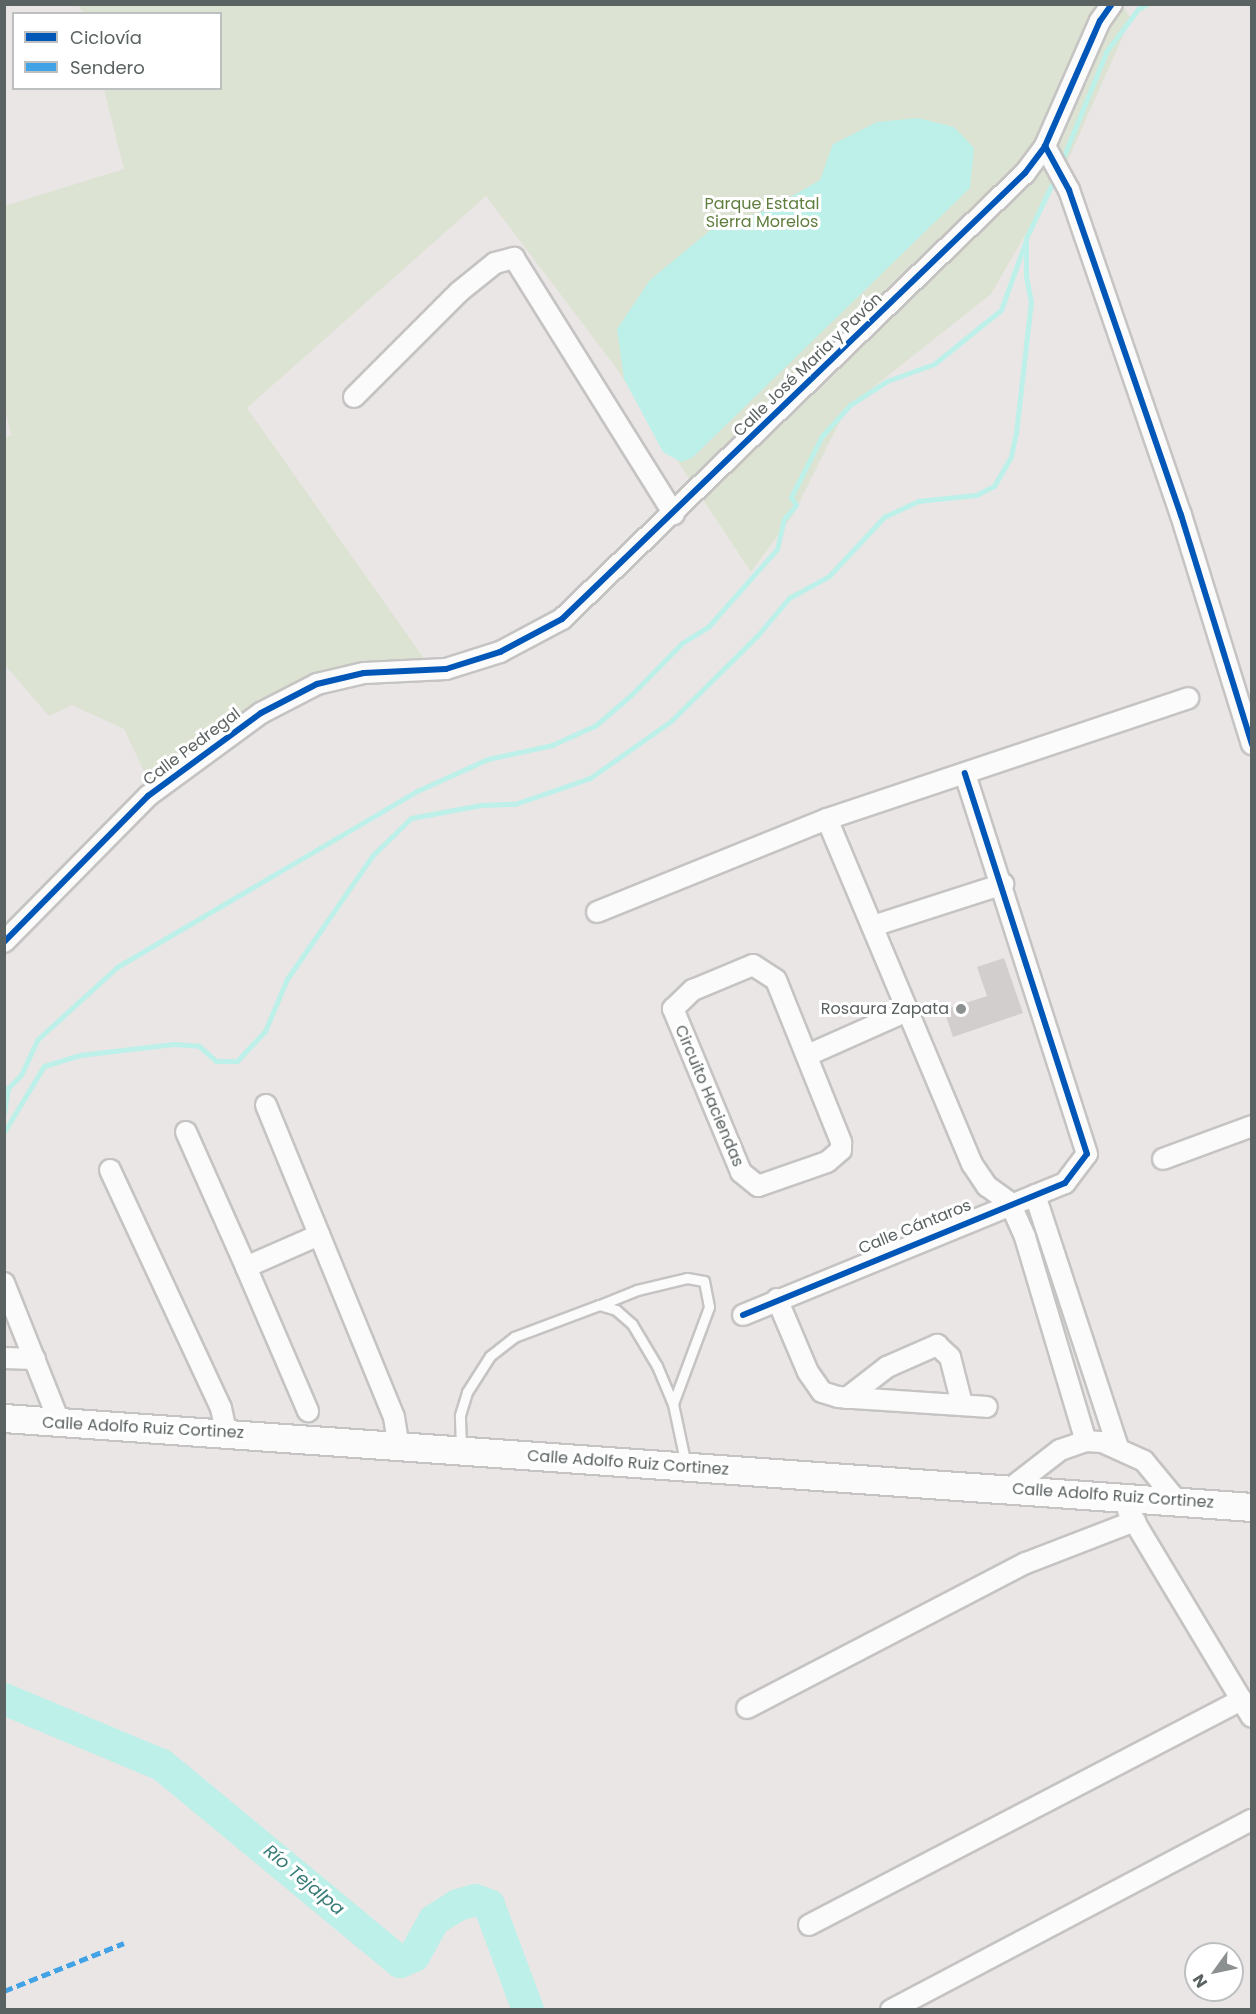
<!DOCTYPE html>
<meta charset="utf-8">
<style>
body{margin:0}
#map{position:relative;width:1256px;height:2014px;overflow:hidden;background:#eae6e5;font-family:Poppins,sans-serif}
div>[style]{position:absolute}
.green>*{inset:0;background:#dde3d2}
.water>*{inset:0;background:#bcf0e9}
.stream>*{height:5px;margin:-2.5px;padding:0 2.5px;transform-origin:2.5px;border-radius:2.5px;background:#bcf0e9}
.river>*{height:32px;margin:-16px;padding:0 16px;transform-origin:16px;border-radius:16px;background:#bcf0e9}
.building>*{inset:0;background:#d2cece}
.roads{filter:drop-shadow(2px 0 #c5c4c3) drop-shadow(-2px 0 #c5c4c3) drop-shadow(0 2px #c5c4c3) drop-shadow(0 -2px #c5c4c3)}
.service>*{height:9px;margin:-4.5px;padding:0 4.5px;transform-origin:4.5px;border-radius:4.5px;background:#fcfbfb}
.minor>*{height:20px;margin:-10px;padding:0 10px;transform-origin:10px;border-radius:10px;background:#fcfbfb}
.secondary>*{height:27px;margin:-13.5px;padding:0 13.5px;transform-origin:13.5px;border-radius:13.5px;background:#fcfbfb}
.quiet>*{height:4.5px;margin-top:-2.25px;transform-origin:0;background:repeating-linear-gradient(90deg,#42a2e6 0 9px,transparent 0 13.5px)}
.cycleway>*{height:6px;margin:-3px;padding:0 3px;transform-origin:3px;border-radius:3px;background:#0057b8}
.dots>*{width:16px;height:16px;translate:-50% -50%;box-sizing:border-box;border:3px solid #fff;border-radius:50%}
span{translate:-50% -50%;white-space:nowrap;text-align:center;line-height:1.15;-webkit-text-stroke:6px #fff;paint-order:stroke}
.park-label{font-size:16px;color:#5f7e3e}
.street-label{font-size:16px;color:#5b6262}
.poi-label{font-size:16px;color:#5b6262}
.right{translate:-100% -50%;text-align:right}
.water-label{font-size:18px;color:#397c78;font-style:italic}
.frame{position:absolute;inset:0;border:6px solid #5b6262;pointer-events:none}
.legend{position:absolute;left:12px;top:12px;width:210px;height:78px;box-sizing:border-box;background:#fff;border:2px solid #bdc0c0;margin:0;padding:8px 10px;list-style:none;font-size:18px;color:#5b6262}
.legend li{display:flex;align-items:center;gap:12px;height:30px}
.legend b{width:30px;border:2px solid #bdc0c0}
.north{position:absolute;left:1184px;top:1942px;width:60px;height:60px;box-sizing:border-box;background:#fff;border:2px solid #bdc0c0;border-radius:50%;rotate:237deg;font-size:16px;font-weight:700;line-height:24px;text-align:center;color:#5b6262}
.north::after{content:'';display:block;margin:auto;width:21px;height:27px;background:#8d9090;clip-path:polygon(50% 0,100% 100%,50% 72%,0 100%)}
</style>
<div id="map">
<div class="green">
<div style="clip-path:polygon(1121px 4px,1131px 18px,1067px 162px,991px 294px,846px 409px,793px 515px,751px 572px,614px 365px,486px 196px,247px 408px,425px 660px,365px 660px,305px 679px,236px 715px,149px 782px,124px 729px,72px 705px,49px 716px,5px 665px,4px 439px,11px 435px,4px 406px,4px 206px,124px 169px,104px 89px,220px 88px,220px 14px,83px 13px,78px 5px)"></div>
</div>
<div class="water">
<div style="clip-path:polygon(918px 118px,954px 127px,974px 148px,970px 188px,692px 458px,681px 462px,663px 452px,624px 379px,617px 329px,650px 280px,713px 228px,770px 209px,820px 180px,833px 144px,877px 122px)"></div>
</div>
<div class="stream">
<div style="left:1061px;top:163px;width:120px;rotate:-67.9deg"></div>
<div style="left:1106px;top:52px;width:54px;rotate:-53.3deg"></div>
<div style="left:1138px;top:9px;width:10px;rotate:-29deg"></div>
<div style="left:4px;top:1113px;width:25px;rotate:-81deg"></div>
<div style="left:8px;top:1088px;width:18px;rotate:-45deg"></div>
<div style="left:21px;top:1075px;width:40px;rotate:-65deg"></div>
<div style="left:38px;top:1039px;width:107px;rotate:-42.3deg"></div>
<div style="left:117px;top:967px;width:348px;rotate:-30.4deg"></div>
<div style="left:417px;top:791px;width:78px;rotate:-24.3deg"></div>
<div style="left:488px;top:759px;width:66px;rotate:-12.3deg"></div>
<div style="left:552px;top:745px;width:48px;rotate:-24.4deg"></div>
<div style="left:596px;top:725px;width:45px;rotate:-40.5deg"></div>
<div style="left:630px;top:696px;width:74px;rotate:-45.5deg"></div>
<div style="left:682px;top:643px;width:31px;rotate:-32deg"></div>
<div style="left:708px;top:627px;width:104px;rotate:-48.5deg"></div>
<div style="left:777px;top:549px;width:31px;rotate:-77deg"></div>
<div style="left:784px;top:519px;width:18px;rotate:-49deg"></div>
<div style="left:796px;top:505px;width:9px;rotate:-122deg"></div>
<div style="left:791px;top:497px;width:68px;rotate:-63.1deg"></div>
<div style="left:822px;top:436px;width:42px;rotate:-47.9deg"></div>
<div style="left:850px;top:405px;width:44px;rotate:-33deg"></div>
<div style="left:887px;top:381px;width:50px;rotate:-19.9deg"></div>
<div style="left:934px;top:364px;width:86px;rotate:-38.9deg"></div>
<div style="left:1001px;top:310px;width:71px;rotate:-70.3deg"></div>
<div style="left:4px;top:1132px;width:77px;rotate:-58.8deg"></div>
<div style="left:44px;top:1066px;width:38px;rotate:-17deg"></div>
<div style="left:80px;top:1055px;width:94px;rotate:-6.7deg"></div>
<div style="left:173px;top:1044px;width:26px;rotate:4deg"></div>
<div style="left:199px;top:1046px;width:23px;rotate:41deg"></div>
<div style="left:216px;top:1061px;width:21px"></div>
<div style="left:237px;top:1061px;width:41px;rotate:-47deg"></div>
<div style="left:265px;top:1031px;width:56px;rotate:-67.1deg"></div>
<div style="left:287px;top:979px;width:151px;rotate:-55.3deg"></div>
<div style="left:373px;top:855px;width:53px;rotate:-44.2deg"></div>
<div style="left:411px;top:818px;width:71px;rotate:-10.5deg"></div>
<div style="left:481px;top:805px;width:34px;rotate:-2deg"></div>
<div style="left:515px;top:804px;width:79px;rotate:-19.1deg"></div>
<div style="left:590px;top:778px;width:99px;rotate:-35.1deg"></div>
<div style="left:671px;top:721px;width:121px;rotate:-44.7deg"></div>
<div style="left:757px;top:636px;width:50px;rotate:-49.9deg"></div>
<div style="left:789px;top:598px;width:46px;rotate:-28.8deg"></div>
<div style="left:829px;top:576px;width:81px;rotate:-47deg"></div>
<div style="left:884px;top:517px;width:38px;rotate:-25deg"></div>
<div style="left:918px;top:501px;width:58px;rotate:-5.9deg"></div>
<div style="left:976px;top:495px;width:20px;rotate:-27deg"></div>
<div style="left:994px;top:486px;width:34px;rotate:-60deg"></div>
<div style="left:1011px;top:456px;width:24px;rotate:-78deg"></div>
<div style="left:1016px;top:433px;width:132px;rotate:-83.5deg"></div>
<div style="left:1031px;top:302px;width:25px;rotate:-101deg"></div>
<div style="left:1026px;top:277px;width:39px;rotate:-90deg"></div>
<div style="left:1026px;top:238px;width:67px;rotate:-64.2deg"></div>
</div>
<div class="river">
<div style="left:4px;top:1699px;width:171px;rotate:22.7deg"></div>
<div style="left:162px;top:1765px;width:309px;rotate:39.6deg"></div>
<div style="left:400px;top:1962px;width:15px;rotate:-23deg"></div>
<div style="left:414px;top:1956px;width:41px;rotate:-60.9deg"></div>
<div style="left:434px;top:1920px;width:28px;rotate:-32deg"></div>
<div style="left:458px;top:1905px;width:18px;rotate:-16deg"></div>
<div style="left:475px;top:1900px;width:15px;rotate:20deg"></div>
<div style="left:489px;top:1905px;width:112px;rotate:69.6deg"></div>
</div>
<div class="building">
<div style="clip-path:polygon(1004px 958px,1023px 1013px,953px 1037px,944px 1010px,987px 996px,977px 967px)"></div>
</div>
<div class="roads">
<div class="service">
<div style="left:600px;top:1305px;width:40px;rotate:-22deg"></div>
<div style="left:637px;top:1290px;width:51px;rotate:-13.5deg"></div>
<div style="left:687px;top:1278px;width:17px;rotate:10deg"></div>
<div style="left:704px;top:1281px;width:26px;rotate:79deg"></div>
<div style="left:709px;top:1307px;width:103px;rotate:110.4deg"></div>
<div style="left:461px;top:1447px;width:32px;rotate:-92deg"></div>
<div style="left:460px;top:1415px;width:24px;rotate:-73deg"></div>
<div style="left:467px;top:1392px;width:43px;rotate:-57.4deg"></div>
<div style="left:490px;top:1356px;width:31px;rotate:-38deg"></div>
<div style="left:514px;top:1337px;width:91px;rotate:-20.6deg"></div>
<div style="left:599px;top:1305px;width:18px;rotate:16deg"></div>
<div style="left:616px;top:1310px;width:21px;rotate:41deg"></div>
<div style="left:632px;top:1324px;width:49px;rotate:59.2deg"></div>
<div style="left:657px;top:1366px;width:41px;rotate:67.2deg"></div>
<div style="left:673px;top:1404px;width:62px;rotate:78deg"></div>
</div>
<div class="minor">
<div style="left:1045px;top:146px;width:50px;rotate:61.4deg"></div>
<div style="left:1069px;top:190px;width:344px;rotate:71deg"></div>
<div style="left:1181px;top:515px;width:240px;rotate:72.8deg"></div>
<div style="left:354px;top:397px;width:148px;rotate:-45deg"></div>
<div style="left:459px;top:292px;width:46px;rotate:-38.9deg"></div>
<div style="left:495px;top:263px;width:20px;rotate:-15deg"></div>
<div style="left:514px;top:258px;width:302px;rotate:58deg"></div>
<div style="left:827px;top:819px;width:374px;rotate:67.2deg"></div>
<div style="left:972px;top:1164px;width:27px;rotate:56deg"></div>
<div style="left:987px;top:1186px;width:29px;rotate:36deg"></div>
<div style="left:1010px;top:1203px;width:37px;rotate:66deg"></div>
<div style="left:1025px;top:1237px;width:213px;rotate:73.4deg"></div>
<div style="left:597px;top:912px;width:248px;rotate:-22deg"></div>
<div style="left:827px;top:819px;width:381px;rotate:-18.5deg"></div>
<div style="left:873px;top:926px;width:137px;rotate:-17.9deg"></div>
<div style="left:4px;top:942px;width:205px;rotate:-45.4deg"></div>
<div style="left:148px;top:796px;width:140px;rotate:-36.3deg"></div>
<div style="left:261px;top:713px;width:63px;rotate:-27.4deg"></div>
<div style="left:317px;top:684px;width:48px;rotate:-13.2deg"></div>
<div style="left:364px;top:673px;width:82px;rotate:-2.8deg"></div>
<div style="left:446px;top:669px;width:57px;rotate:-17.5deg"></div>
<div style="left:500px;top:652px;width:70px;rotate:-28deg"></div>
<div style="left:562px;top:619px;width:643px;rotate:-43.93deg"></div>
<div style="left:1025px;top:173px;width:34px;rotate:-53deg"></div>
<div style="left:1045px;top:146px;width:137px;rotate:-66.3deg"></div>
<div style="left:1100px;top:21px;width:21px;rotate:-55deg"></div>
<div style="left:753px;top:965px;width:27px;rotate:33deg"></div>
<div style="left:776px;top:980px;width:175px;rotate:68.1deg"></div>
<div style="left:841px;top:1142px;width:8px;rotate:90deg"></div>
<div style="left:841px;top:1150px;width:18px;rotate:139deg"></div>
<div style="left:827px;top:1162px;width:73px;rotate:160.8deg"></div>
<div style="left:758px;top:1186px;width:22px;rotate:-141deg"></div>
<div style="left:741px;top:1172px;width:177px;rotate:-112.6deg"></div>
<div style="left:673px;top:1009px;width:28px;rotate:-44deg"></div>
<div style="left:693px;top:990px;width:65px;rotate:-22.6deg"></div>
<div style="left:808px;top:1055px;width:108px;rotate:-24deg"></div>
<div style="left:266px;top:1105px;width:337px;rotate:67.7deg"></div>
<div style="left:394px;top:1417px;width:32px;rotate:81deg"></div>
<div style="left:186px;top:1132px;width:148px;rotate:66deg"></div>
<div style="left:246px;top:1267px;width:80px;rotate:-23.7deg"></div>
<div style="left:1163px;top:1159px;width:95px;rotate:-20.3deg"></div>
<div style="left:110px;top:1170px;width:263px;rotate:65deg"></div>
<div style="left:221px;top:1408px;width:25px;rotate:78deg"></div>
<div style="left:1035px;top:1195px;width:263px;rotate:71.8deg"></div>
<div style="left:246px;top:1267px;width:157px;rotate:66.7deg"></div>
<div style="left:4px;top:1283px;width:152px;rotate:68.3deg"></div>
<div style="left:777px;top:1299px;width:79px;rotate:67deg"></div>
<div style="left:808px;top:1372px;width:24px;rotate:55deg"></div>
<div style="left:822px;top:1392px;width:17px;rotate:17deg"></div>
<div style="left:838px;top:1397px;width:149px;rotate:3.8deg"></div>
<div style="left:743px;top:1315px;width:348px;rotate:-22.3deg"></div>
<div style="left:1065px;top:1183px;width:36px;rotate:-53deg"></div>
<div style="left:1087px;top:1154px;width:400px;rotate:-107.8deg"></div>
<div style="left:4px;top:1358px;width:31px;rotate:2deg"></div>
<div style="left:847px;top:1398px;width:51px;rotate:-37.8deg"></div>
<div style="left:887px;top:1367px;width:55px;rotate:-23.7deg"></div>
<div style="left:937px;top:1345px;width:18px;rotate:43deg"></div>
<div style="left:950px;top:1357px;width:49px;rotate:75.7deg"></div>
<div style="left:1011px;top:1488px;width:62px;rotate:-37.8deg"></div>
<div style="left:1060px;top:1450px;width:28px;rotate:-19deg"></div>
<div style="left:1086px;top:1441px;width:16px;rotate:4deg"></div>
<div style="left:1102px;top:1442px;width:46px;rotate:24.3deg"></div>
<div style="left:1144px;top:1461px;width:52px;rotate:50.5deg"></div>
<div style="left:1128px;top:1511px;width:240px;rotate:59deg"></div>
<div style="left:747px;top:1708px;width:314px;rotate:-27.5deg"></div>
<div style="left:1026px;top:1563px;width:117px;rotate:-21.1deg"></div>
<div style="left:809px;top:1925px;width:488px;rotate:-27.5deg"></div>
<div style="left:891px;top:2010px;width:408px;rotate:-27.8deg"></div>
</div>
<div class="secondary">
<div style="left:4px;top:1418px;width:1251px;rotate:4.08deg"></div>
</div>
</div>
<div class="quiet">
<div style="left:4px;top:1991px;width:129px;rotate:-21.8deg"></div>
</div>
<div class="cycleway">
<div style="left:1045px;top:146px;width:50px;rotate:61.4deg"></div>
<div style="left:1069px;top:190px;width:344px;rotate:71deg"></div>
<div style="left:1181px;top:515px;width:240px;rotate:72.8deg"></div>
<div style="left:4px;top:942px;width:205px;rotate:-45.4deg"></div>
<div style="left:148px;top:796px;width:140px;rotate:-36.3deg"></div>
<div style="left:261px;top:713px;width:63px;rotate:-27.4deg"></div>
<div style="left:317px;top:684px;width:48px;rotate:-13.2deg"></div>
<div style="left:364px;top:673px;width:82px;rotate:-2.8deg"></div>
<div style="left:446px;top:669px;width:57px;rotate:-17.5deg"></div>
<div style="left:500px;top:652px;width:70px;rotate:-28deg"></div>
<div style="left:562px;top:619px;width:643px;rotate:-43.93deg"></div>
<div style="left:1025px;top:173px;width:34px;rotate:-53deg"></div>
<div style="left:1045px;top:146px;width:137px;rotate:-66.3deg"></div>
<div style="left:1100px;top:21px;width:21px;rotate:-55deg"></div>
<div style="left:743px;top:1315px;width:348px;rotate:-22.3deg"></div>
<div style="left:1065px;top:1183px;width:36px;rotate:-53deg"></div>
<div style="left:1087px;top:1154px;width:400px;rotate:-107.8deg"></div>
</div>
<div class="dots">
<div style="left:961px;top:1009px;background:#8d9090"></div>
</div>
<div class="park-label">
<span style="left:762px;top:213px">Parque Estatal<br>Sierra Morelos</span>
</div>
<div class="street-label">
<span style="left:808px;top:365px;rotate:-44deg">Calle José Maria y Pavón</span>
<span style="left:192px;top:747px;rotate:-37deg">Calle Pedregal</span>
<span style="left:709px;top:1096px;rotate:67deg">Circuito Haciendas</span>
<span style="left:915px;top:1227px;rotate:-22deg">Calle Cántaros</span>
<span style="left:143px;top:1428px;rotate:3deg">Calle Adolfo Ruiz Cortinez</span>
<span style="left:628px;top:1463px;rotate:4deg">Calle Adolfo Ruiz Cortinez</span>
<span style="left:1113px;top:1496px;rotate:4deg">Calle Adolfo Ruiz Cortinez</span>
</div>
<div class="poi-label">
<span class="right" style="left:949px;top:1009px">Rosaura Zapata</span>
</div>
<div class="water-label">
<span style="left:304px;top:1880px;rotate:40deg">Río Tejalpa</span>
</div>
<div class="frame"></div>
<ul class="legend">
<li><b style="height:8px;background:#0057b8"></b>Ciclovía</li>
<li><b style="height:8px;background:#42a2e6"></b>Sendero</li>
</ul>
<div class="north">N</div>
</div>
